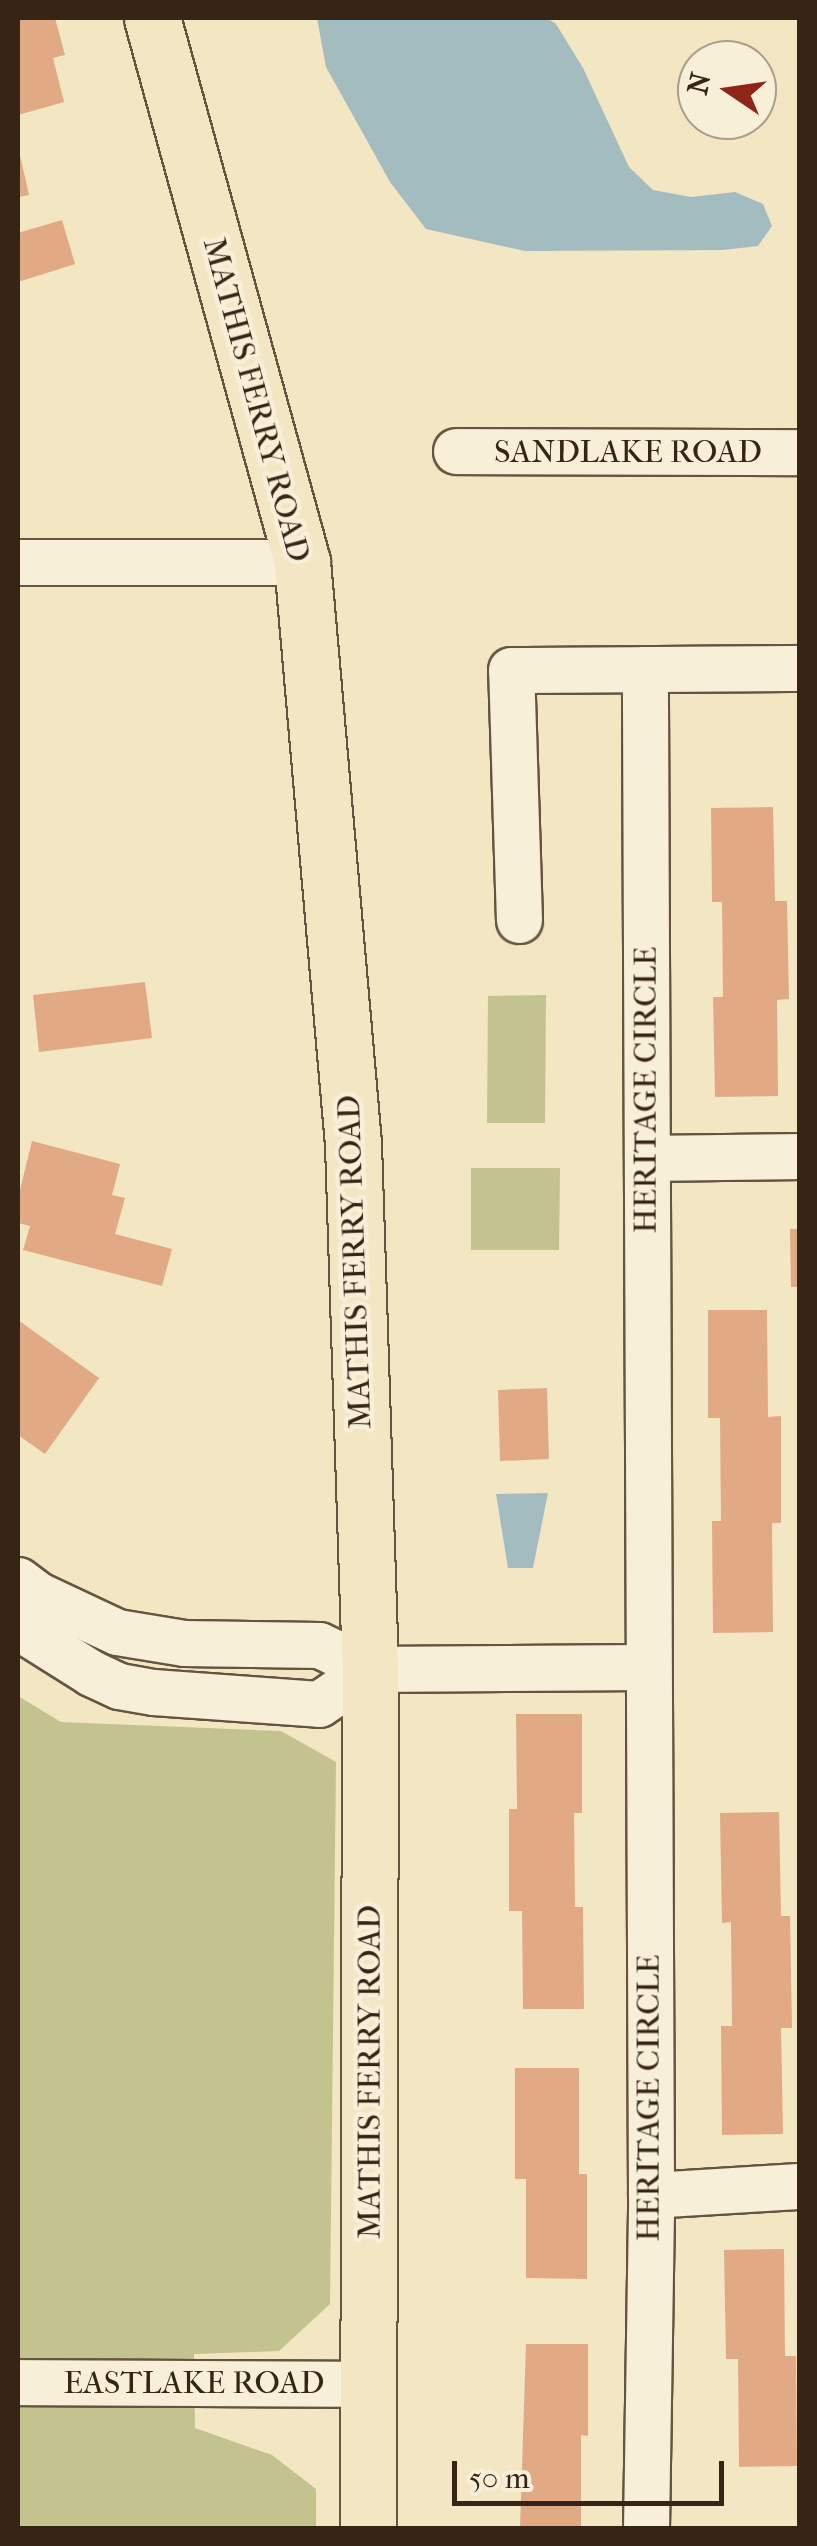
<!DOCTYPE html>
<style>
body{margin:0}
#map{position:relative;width:817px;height:2546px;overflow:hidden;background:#f3e6c3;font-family:"IM FELL French Canon",serif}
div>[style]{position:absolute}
.green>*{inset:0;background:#c2c38f}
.water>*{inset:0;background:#a3bcc0}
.building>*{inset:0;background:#e2a985}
.roads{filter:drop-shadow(2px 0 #655540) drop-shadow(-2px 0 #655540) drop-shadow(0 2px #655540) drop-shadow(0 -2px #655540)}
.minor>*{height:45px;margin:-22.5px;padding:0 22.5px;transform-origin:22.5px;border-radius:22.5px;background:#f7efd8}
.major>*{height:55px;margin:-27.5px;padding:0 27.5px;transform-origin:27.5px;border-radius:27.5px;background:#f3e6c3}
span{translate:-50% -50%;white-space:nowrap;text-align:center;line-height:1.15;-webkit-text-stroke:9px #f7efd8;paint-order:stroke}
.street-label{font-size:32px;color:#362515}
.frame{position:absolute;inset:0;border:20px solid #362515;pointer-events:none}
.north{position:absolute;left:677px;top:40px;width:100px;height:100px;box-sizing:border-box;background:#f7efd8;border:2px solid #aa9e8a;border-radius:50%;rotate:283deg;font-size:28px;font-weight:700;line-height:40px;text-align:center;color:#362515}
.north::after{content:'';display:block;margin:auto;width:35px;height:45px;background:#8f2418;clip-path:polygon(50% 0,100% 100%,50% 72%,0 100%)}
.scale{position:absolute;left:452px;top:2461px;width:272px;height:45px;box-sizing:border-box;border:5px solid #362515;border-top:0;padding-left:12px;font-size:30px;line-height:35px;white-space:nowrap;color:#362515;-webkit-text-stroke:8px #f7efd8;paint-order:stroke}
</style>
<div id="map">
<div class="green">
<div style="clip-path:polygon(546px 995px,545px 1123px,487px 1123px,488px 996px)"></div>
<div style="clip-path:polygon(471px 1168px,560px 1168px,559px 1250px,471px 1250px)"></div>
<div style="clip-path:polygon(18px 1696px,61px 1722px,281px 1731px,336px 1762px,330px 2304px,279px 2351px,194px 2354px,195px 2428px,272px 2455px,316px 2489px,316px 2528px,18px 2528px)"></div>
</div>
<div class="water">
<div style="clip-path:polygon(317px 18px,547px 18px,556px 24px,583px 68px,629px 167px,653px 190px,691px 197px,735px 192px,763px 204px,772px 226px,758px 246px,723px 250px,525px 251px,426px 229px,390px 182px,326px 67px)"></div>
<div style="clip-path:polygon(548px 1493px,533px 1568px,508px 1568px,496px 1494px)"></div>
</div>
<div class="building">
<div style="clip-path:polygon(18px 18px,55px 18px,65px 55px,53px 58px,64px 102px,18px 115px)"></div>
<div style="clip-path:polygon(18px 146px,29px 195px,18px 197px)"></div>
<div style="clip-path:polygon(62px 220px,75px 264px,18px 282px,18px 233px)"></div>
<div style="clip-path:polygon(773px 807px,775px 901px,787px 901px,789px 999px,777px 1000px,778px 1096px,715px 1097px,713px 997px,723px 997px,722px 902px,712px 902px,711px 808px)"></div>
<div style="clip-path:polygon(145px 982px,152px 1038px,39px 1052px,33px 995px)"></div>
<div style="clip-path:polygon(32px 1141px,120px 1164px,112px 1195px,125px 1198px,115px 1234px,172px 1249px,162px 1286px,23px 1250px,30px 1226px,18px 1223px,18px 1198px)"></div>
<div style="clip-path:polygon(790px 1229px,800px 1229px,800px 1287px,791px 1287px)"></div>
<div style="clip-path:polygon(708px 1310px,767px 1310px,768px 1417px,781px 1416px,781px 1523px,772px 1523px,773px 1632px,713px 1633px,712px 1521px,721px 1521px,720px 1418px,708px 1418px)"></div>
<div style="clip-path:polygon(18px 1320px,99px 1378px,45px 1454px,18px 1435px)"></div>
<div style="clip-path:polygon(547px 1388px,549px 1459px,500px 1461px,498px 1390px)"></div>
<div style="clip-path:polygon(516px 1714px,582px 1714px,582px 1813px,574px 1813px,575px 1907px,583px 1907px,584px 2009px,523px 2009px,522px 1911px,509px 1911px,509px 1809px,517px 1809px)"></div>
<div style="clip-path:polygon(779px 1812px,781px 1916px,790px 1916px,792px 2028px,781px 2028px,783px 2134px,722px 2135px,721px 2026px,732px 2026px,731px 1922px,722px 1923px,720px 1813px)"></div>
<div style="clip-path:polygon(515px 2068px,579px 2068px,579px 2174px,587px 2174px,587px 2279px,526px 2278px,526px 2179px,515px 2179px)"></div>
<div style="clip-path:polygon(784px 2249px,785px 2356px,796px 2356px,797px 2466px,739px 2467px,738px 2359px,726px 2359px,724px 2250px)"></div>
<div style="clip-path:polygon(526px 2344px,588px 2344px,588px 2436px,581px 2435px,581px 2528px,520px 2528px)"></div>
</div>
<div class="roads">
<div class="minor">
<div style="left:456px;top:451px;width:344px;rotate:0.2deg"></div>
<div style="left:18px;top:562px;width:284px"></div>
<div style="left:519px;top:920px;width:250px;rotate:-91.8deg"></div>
<div style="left:511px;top:670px;width:134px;rotate:-0.4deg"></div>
<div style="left:647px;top:1158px;width:153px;rotate:-0.7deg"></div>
<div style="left:18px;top:1580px;width:25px;rotate:37deg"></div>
<div style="left:38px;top:1595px;width:87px;rotate:25.1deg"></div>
<div style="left:117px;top:1632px;width:68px;rotate:9.3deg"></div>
<div style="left:184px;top:1643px;width:135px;rotate:0.8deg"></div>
<div style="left:319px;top:1645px;width:56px;rotate:25.2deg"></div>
<div style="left:370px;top:1669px;width:275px;rotate:-0.4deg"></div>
<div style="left:18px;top:1627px;width:86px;rotate:32.2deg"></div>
<div style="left:91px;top:1673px;width:31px;rotate:25deg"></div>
<div style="left:119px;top:1686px;width:35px;rotate:10deg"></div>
<div style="left:153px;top:1692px;width:166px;rotate:4.1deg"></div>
<div style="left:319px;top:1704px;width:62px;rotate:-34.5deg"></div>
<div style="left:651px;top:2195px;width:149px;rotate:-3.5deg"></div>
<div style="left:18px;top:2382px;width:352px;rotate:0.3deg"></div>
<div style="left:646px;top:2528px;width:333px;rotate:-89.1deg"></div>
<div style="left:651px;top:2195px;width:1526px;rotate:-90.23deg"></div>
<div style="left:645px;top:669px;width:155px;rotate:-0.4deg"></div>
</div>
<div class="major">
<div style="left:152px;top:18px;width:564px;rotate:74.58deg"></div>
<div style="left:302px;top:562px;width:584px;rotate:84.99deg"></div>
<div style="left:353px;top:1144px;width:525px;rotate:88.15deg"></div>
<div style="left:370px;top:1669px;width:859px;rotate:90.13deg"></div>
</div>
</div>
<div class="street-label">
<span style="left:256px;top:400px;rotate:75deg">MATHIS FERRY ROAD</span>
<span style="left:628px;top:452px">SANDLAKE ROAD</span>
<span style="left:646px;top:1090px;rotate:-90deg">HERITAGE CIRCLE</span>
<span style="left:355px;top:1262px;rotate:-92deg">MATHIS FERRY ROAD</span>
<span style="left:370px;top:2072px;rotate:-90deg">MATHIS FERRY ROAD</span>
<span style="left:649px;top:2098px;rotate:-90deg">HERITAGE CIRCLE</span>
<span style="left:194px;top:2383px">EASTLAKE ROAD</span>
</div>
<div class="frame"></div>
<div class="north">N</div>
<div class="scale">50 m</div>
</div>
